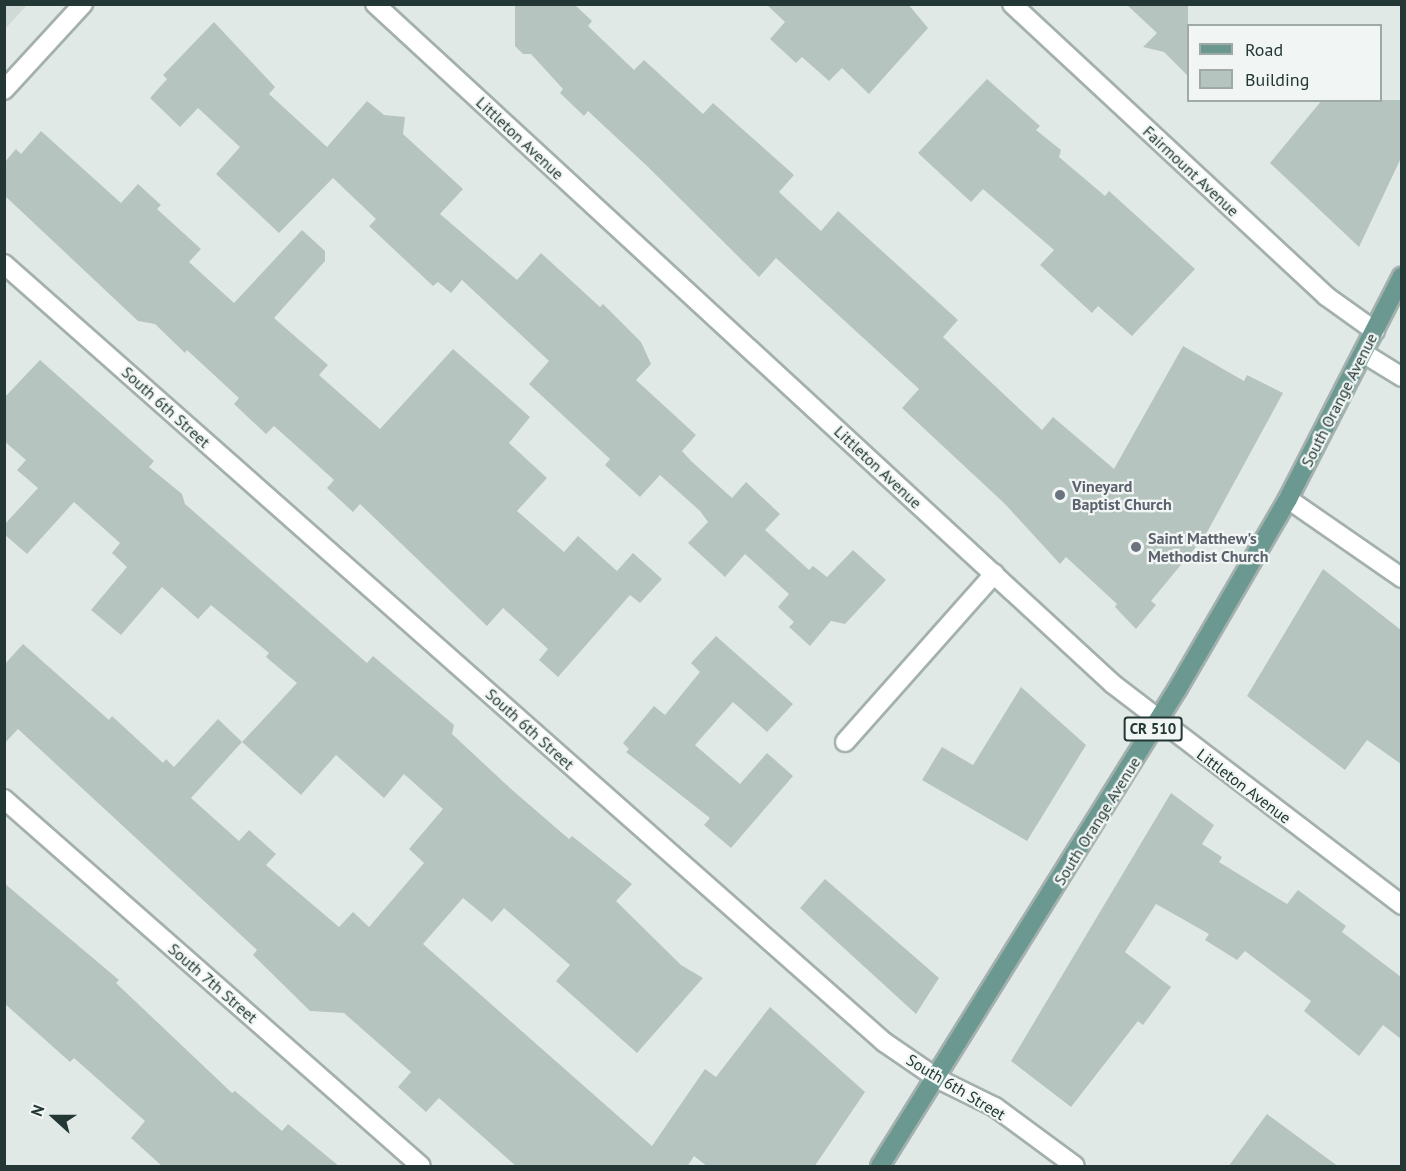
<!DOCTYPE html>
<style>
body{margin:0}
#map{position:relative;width:1406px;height:1171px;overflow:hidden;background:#e1e9e6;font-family:"PT Sans",sans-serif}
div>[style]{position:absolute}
.built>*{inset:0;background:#cfd9d5}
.building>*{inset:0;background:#b6c4bf}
.roads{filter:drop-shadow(2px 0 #a4b0ad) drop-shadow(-2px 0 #a4b0ad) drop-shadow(0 2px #a4b0ad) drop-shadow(0 -2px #a4b0ad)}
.lane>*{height:18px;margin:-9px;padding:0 9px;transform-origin:9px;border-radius:9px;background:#fff}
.street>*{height:18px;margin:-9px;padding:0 9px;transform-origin:9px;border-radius:9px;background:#fff}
.primary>*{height:18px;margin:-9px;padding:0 9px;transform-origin:9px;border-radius:9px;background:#6b9992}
.dots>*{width:16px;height:16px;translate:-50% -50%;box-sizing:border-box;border:3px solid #f1f6f4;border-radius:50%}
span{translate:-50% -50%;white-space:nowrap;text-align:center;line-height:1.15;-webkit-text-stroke:4.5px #f1f6f4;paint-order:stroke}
.shield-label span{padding:2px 4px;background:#f1f6f4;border:2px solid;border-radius:4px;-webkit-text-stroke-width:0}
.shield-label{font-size:15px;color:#233834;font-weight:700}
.street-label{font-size:16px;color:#233834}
.worship-label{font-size:16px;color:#5b616d;font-weight:700}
.left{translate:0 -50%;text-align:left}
.frame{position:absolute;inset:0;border:6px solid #233834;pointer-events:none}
.legend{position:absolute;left:1187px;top:24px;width:195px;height:78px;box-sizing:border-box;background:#f1f6f4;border:2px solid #9faaa7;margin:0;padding:8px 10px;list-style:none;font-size:18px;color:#233834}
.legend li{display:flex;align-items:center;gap:12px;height:30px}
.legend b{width:30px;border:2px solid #9faaa7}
.north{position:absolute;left:24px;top:1087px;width:60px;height:60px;-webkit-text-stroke:4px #f1f6f4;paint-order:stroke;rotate:291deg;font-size:16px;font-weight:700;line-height:24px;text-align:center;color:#233834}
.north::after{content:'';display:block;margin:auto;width:21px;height:27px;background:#233834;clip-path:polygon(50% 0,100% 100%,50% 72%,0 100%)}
</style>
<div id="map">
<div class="built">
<div style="clip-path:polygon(5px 4px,27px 5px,5px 29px,4px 5px)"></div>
</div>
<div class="building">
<div style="clip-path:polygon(515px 4px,574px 4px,592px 21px,588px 26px,634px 70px,644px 60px,703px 114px,713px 103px,794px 175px,779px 192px,821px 231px,838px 211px,958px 320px,943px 337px,978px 370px,1042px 430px,1053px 417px,1114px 469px,1183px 346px,1244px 381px,1247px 375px,1283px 393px,1205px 536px,1151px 601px,1156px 605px,1136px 629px,1115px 607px,1117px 604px,1066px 557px,1060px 564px,1005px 504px,902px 408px,919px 389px,776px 258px,759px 277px,647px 166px,588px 111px,584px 116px,560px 93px,563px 89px,531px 54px,523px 54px,515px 46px)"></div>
<div style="clip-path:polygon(766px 4px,908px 4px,928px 28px,869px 94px,842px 68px,829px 81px,802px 57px,796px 63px,770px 39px,785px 22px)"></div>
<div style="clip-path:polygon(1126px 4px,1188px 4px,1188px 76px,1164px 52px,1143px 47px,1157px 33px)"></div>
<div style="clip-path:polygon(214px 22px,275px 87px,269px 94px,327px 147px,367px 101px,384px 115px,405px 117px,403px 134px,463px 189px,440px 214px,517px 280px,541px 253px,600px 307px,603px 304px,641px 342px,651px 364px,636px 380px,696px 435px,682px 451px,691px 461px,732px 498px,746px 482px,780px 514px,765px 530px,809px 570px,813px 566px,827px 577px,853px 550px,886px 580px,845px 624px,831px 621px,810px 646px,789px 627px,794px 622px,778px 607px,789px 594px,745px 554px,725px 577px,688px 543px,708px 522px,700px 511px,660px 475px,640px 497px,605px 465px,610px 459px,529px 384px,549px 361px,462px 280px,451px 293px,438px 282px,433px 286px,369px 226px,376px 219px,333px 178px,279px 233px,216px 174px,240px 147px,198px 108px,180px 127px,150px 98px,167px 79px,163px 75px)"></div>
<div style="clip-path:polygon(987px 79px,1040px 126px,1036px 130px,1061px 150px,1059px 157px,1105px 196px,1109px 191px,1195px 269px,1132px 336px,1098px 306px,1092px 313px,1040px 265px,1054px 250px,983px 189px,971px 202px,918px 153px)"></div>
<div style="clip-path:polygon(1322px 100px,1401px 100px,1401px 158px,1359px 247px,1270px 163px)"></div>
<div style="clip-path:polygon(41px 131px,121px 203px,138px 184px,161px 205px,157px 209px,201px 249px,189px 262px,234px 303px,302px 230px,325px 251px,325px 261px,274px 318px,328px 365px,319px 375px,380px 429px,453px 349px,530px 417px,509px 443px,547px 478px,517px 511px,564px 552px,578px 536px,617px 571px,633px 553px,662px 579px,640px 603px,630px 595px,558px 677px,539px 660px,548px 649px,503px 608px,487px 626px,360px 504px,353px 512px,327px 488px,334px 480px,302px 451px,274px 426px,266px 434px,234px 404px,239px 398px,187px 350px,185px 353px,155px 324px,138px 321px,4px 195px,4px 163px,16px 149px,21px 154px)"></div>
<div style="clip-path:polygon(evenodd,40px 360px,154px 461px,149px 467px,182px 494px,185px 504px,367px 663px,373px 656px,454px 725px,452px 734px,511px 789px,569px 839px,572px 836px,632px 884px,616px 901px,681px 965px,703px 978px,637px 1053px,556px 981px,570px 965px,504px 908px,492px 922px,463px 898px,423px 944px,652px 1146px,705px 1069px,716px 1077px,770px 1007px,865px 1092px,814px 1167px,708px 1167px,694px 1156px,687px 1167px,517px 1167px,439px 1098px,426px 1112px,398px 1087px,411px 1072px,344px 1013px,310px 1011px,253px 955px,257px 950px,18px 729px,4px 744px,4px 665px,23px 644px,109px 720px,112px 716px,163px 763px,166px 759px,174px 767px,218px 719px,242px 742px,297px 683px,266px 657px,269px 653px,211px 605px,198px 619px,162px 587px,121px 635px,91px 610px,127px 567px,112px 553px,120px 543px,74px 502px,27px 554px,4px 534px,4px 525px,38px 488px,17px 470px,26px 460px,4px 441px,4px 398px,40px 360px,242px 742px,301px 795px,336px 755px,384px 798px,404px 774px,443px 809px,409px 849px,424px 863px,369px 927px,353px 912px,339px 927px,266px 865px,276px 854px,249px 830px,239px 841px,191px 798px,242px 742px)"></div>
<div style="clip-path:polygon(1323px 569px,1401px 630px,1401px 764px,1367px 740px,1345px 770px,1247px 696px)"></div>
<div style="clip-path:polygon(716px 636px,793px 704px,767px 732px,733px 702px,695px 745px,740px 784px,767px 753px,793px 776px,731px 848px,704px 825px,710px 818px,626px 752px,629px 749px,623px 743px,654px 706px,665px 715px,700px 672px,691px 663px)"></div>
<div style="clip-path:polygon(1021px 687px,1086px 745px,1027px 841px,922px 780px,942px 747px,973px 765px)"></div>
<div style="clip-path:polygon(1171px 793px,1214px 825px,1202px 844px,1222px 857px,1219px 862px,1287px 904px,1298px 890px,1346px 926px,1342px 932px,1401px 977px,1401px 1039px,1383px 1025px,1359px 1056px,1304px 1011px,1311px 1001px,1245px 951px,1237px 960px,1205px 940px,1209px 934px,1156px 904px,1125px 952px,1171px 987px,1143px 1025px,1138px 1021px,1071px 1107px,1011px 1061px)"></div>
<div style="clip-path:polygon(825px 879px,939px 978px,916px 1014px,800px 908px)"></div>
<div style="clip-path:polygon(4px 883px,119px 980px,116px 983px,232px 1093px,235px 1091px,282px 1131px,288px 1124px,340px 1167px,163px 1167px,131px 1138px,145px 1121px,74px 1058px,70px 1062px,4px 1003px)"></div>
<div style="clip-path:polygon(1267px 1114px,1339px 1167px,1228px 1167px)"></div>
</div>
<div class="roads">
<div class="lane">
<div style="left:1363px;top:353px;width:46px;rotate:31.6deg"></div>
<div style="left:1288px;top:499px;width:139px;rotate:34.7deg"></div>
<div style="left:845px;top:742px;width:225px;rotate:-48.4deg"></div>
</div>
<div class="street">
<div style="left:375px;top:4px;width:1004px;rotate:42.66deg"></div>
<div style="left:1113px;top:684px;width:364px;rotate:37.4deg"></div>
<div style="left:1012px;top:4px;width:429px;rotate:42.9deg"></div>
<div style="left:1326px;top:296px;width:60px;rotate:35.5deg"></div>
<div style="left:4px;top:90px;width:117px;rotate:-47.4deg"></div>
<div style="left:4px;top:264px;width:1175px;rotate:41.48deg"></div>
<div style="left:884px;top:1042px;width:65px;rotate:34.4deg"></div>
<div style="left:938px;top:1079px;width:64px;rotate:26.2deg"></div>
<div style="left:995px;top:1107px;width:99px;rotate:36.4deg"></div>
<div style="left:4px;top:799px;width:555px;rotate:41.35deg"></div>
</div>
<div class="primary">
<div style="left:880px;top:1166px;width:563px;rotate:-58.06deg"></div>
<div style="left:1178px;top:688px;width:219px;rotate:-59.8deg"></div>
<div style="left:1288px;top:499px;width:250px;rotate:-62.9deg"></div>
</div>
</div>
<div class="dots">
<div style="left:1060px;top:495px;background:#6b7280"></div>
<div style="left:1136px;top:547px;background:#6b7280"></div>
</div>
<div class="shield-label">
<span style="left:1153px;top:729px">CR 510</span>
</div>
<div class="street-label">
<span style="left:520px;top:138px;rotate:43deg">Littleton Avenue</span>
<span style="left:1191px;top:171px;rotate:43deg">Fairmount Avenue</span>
<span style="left:1339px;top:400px;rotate:-63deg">South Orange Avenue</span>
<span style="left:166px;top:407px;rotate:42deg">South 6th Street</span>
<span style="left:878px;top:467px;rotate:43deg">Littleton Avenue</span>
<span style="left:530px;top:729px;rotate:42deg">South 6th Street</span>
<span style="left:1244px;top:786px;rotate:37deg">Littleton Avenue</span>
<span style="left:1097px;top:821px;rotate:-58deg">South Orange Avenue</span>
<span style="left:213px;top:983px;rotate:41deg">South 7th Street</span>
<span style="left:956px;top:1087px;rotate:31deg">South 6th Street</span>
</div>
<div class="worship-label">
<span class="left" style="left:1072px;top:495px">Vineyard<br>Baptist Church</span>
<span class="left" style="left:1148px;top:547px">Saint Matthew's<br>Methodist Church</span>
</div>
<div class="frame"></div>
<ul class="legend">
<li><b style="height:8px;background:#6b9992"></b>Road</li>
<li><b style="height:16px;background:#b6c4bf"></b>Building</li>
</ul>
<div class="north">N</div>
</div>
